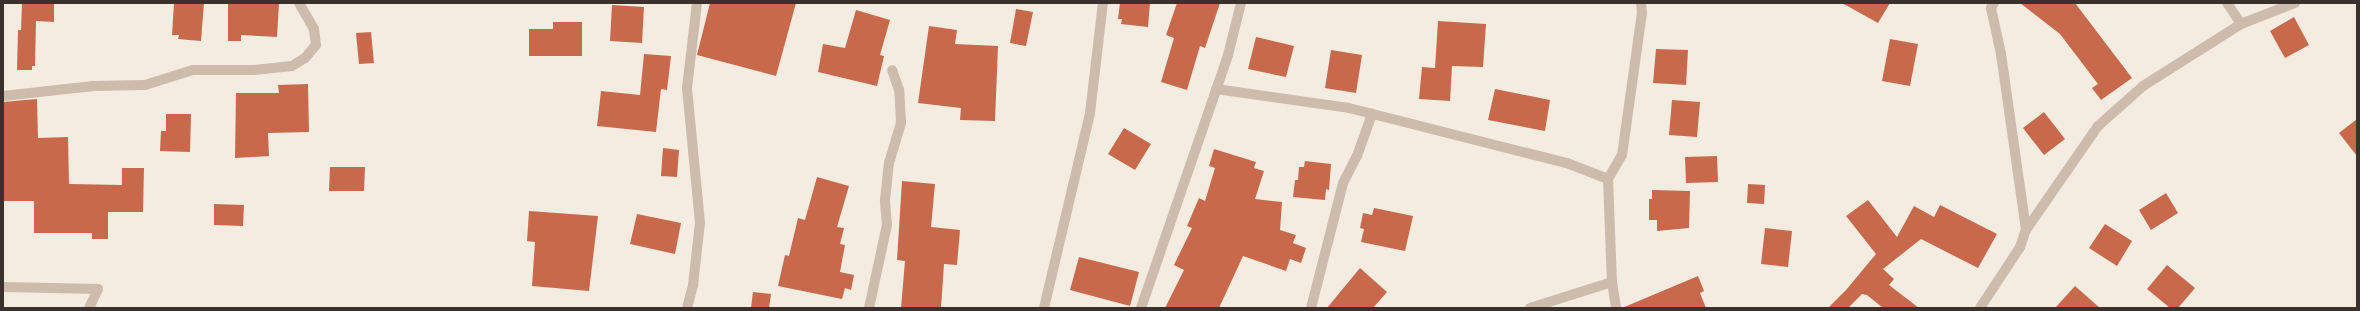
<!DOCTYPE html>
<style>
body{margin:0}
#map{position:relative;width:2360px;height:311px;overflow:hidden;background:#f4ebe1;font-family:Quicksand,sans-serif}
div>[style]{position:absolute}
.building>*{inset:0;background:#c8694b}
.street>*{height:10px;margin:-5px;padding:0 5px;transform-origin:5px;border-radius:5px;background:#cdbbac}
span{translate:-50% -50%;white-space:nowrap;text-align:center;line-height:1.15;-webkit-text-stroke:3.5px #fbf5ee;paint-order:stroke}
.frame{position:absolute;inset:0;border:4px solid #3b302b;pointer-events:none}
</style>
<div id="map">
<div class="building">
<div style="clip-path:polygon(22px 3px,54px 3px,54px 22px,36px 21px,35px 66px,32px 66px,32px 70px,17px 70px,18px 30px,21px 30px)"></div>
<div style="clip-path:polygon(174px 3px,204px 3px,201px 41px,178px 39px,179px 35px,172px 35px)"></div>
<div style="clip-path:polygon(228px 3px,279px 3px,277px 37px,241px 35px,241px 41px,228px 41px)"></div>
<div style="clip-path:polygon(710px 3px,796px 3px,776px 76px,697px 55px)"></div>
<div style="clip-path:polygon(1120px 3px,1150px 3px,1148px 27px,1121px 24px,1122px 19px,1118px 19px)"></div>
<div style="clip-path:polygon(1177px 3px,1220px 3px,1205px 48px,1200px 46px,1187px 90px,1161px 82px,1174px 38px,1166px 35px)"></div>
<div style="clip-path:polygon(1842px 3px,1890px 3px,1878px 23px)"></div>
<div style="clip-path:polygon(2020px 3px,2075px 3px,2132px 78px,2101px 100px,2092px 88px,2098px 84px,2060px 34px)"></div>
<div style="clip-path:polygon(612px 5px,644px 7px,642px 43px,610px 41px)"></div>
<div style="clip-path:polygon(1016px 9px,1033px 12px,1026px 46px,1010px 43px)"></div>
<div style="clip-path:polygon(856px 10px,890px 20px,880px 55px,884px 56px,877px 86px,818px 72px,823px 44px,845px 48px)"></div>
<div style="clip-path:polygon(2294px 17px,2309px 45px,2285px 58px,2270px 31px)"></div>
<div style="clip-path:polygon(1438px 21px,1486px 24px,1483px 67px,1452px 66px,1450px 101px,1419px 99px,1422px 67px,1435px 68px)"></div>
<div style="clip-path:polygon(553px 22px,582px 22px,582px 56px,529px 56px,529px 29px,553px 29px)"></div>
<div style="clip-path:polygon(929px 26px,957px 30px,955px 44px,998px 46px,995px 121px,960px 120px,961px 108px,918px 103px)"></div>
<div style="clip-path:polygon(371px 32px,374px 63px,359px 64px,356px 33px)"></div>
<div style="clip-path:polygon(1256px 37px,1294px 46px,1286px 77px,1248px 69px)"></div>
<div style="clip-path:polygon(1890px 39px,1918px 44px,1910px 86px,1882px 81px)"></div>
<div style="clip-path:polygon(1656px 49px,1688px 50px,1686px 85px,1653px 83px)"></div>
<div style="clip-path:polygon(1331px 50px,1362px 55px,1356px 93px,1325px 88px)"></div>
<div style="clip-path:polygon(644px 54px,671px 56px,667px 90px,661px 89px,656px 132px,597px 126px,601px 91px,640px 95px)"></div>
<div style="clip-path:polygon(308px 84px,309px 132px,268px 133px,269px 156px,235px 158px,236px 93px,279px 93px,278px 85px)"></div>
<div style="clip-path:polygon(1495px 89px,1550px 100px,1545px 131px,1488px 120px)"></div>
<div style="clip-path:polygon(37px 99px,38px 138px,68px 137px,69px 184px,122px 185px,122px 168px,144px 168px,143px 212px,108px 212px,108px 239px,92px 239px,92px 233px,34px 233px,34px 201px,3px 201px,3px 102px)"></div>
<div style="clip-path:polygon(1672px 100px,1700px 102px,1697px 137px,1669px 135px)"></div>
<div style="clip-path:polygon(2044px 112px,2065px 139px,2044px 155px,2023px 128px)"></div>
<div style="clip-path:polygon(166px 114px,191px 114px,190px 152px,160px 151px,161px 131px,166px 131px)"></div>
<div style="clip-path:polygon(2357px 119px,2357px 156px,2339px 133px)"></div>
<div style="clip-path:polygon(1124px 128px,1151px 144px,1135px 170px,1108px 154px)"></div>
<div style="clip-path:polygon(663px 148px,679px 150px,677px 177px,661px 176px)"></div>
<div style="clip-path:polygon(1214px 149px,1256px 162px,1254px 168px,1264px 171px,1255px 199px,1282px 202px,1280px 230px,1296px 235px,1293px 243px,1306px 248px,1301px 263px,1290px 259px,1286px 271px,1243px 256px,1219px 308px,1165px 308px,1184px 270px,1174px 265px,1192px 228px,1187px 226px,1199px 198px,1205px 201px,1215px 168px,1209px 166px)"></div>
<div style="clip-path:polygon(1717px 156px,1718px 182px,1686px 183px,1685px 157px)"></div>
<div style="clip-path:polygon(1305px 161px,1331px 164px,1329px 190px,1326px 189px,1325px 200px,1293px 197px,1295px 180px,1298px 180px,1299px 167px,1304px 167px)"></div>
<div style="clip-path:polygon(330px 167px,365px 167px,364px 191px,329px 191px)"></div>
<div style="clip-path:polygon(817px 177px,849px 186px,837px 227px,844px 228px,840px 244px,845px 245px,840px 272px,854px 275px,851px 290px,845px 288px,842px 299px,778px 286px,785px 255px,789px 256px,798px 218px,805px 220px)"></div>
<div style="clip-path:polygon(902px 181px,935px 184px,931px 227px,960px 230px,957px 265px,944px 264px,941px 308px,901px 308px,905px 261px,897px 260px)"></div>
<div style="clip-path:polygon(1748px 184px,1765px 185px,1764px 204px,1747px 203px)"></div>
<div style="clip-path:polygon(1652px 190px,1690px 191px,1689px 228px,1657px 231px,1657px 220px,1649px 220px,1649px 199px,1652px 199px)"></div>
<div style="clip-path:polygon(2166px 193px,2178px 213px,2151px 230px,2139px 210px)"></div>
<div style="clip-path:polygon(1868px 200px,1897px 237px,1914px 206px,1934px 217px,1940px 205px,1997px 234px,1978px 268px,1921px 239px,1883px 269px,1894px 279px,1889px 285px,1919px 308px,1883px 308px,1867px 295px,1862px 294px,1848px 308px,1828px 308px,1846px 290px,1876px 254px,1846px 216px)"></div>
<div style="clip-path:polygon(214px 204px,244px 205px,243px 226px,214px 225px)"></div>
<div style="clip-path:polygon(1374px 208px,1413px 216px,1405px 251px,1361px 242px,1364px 229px,1360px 228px,1363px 213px,1372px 215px)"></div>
<div style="clip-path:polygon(529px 211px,598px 216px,589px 291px,532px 286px,535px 242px,527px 241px)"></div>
<div style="clip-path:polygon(637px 214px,681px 223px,675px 254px,630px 244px)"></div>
<div style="clip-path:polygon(2105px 224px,2132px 241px,2117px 266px,2089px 248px)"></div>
<div style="clip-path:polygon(1765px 228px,1792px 231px,1788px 267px,1761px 264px)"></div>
<div style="clip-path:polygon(1079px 257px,1139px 272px,1130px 306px,1070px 290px)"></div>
<div style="clip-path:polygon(2167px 265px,2195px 288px,2178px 308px,2170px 308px,2147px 289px)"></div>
<div style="clip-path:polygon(1360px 268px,1387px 292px,1373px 308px,1327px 308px)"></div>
<div style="clip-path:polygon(1698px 276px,1704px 291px,1700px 293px,1706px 308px,1622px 308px)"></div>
<div style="clip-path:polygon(2075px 286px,2100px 308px,2055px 308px)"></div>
<div style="clip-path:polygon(753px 292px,771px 294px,769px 308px,751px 308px)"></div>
</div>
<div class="street">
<div style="left:1994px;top:3px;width:6px;rotate:121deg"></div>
<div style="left:1991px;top:8px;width:47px;rotate:77.7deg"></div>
<div style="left:2001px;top:54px;width:178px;rotate:81.9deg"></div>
<div style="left:2227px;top:3px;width:25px;rotate:56deg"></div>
<div style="left:1216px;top:89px;width:134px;rotate:8.1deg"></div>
<div style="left:1349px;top:108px;width:225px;rotate:14.2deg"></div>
<div style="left:1567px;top:163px;width:44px;rotate:21.3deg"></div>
<div style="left:1608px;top:179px;width:103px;rotate:87.8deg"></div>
<div style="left:1612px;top:282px;width:26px;rotate:81deg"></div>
<div style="left:3px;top:96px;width:91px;rotate:-6.3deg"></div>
<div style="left:93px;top:86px;width:52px;rotate:-1.1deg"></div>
<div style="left:145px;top:85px;width:50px;rotate:-17.4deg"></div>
<div style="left:193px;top:70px;width:61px"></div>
<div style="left:254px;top:70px;width:38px;rotate:-6deg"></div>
<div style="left:292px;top:66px;width:15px;rotate:-32deg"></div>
<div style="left:305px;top:58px;width:17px;rotate:-50deg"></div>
<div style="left:316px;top:45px;width:16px;rotate:-97deg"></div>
<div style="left:314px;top:29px;width:30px;rotate:-120deg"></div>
<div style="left:1608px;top:179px;width:28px;rotate:-60deg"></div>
<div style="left:1622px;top:155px;width:143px;rotate:-82deg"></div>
<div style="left:1642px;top:13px;width:10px;rotate:-96deg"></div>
<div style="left:3px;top:287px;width:95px;rotate:1.2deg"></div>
<div style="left:98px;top:289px;width:21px;rotate:115deg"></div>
<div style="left:687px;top:308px;width:24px;rotate:-75deg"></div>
<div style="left:693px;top:285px;width:62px;rotate:-83.6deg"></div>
<div style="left:700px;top:223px;width:136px;rotate:-95.5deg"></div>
<div style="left:687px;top:88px;width:86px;rotate:-83.3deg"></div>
<div style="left:869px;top:308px;width:85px;rotate:-77.8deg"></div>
<div style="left:887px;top:225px;width:25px;rotate:-95deg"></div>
<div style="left:885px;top:200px;width:37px;rotate:-84deg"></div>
<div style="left:889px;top:163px;width:42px;rotate:-73.3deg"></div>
<div style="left:901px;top:123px;width:33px;rotate:-93deg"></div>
<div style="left:899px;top:90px;width:21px;rotate:-109deg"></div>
<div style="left:1044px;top:308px;width:200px;rotate:-76.7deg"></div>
<div style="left:1090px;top:113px;width:111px;rotate:-83.3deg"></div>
<div style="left:1141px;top:308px;width:268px;rotate:-71deg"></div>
<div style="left:1228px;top:55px;width:54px;rotate:-76deg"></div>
<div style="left:1311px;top:308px;width:129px;rotate:-75.6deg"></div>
<div style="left:1343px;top:183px;width:30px;rotate:-63deg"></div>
<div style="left:1357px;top:156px;width:45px;rotate:-70.3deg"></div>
<div style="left:1530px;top:308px;width:86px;rotate:-17.6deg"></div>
<div style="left:1980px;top:308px;width:73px;rotate:-56.7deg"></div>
<div style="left:2020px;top:247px;width:18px;rotate:-71deg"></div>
<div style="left:2026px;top:230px;width:126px;rotate:-55.3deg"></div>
<div style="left:2098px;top:126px;width:60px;rotate:-41.6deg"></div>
<div style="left:2143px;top:86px;width:116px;rotate:-32.3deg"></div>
<div style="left:2241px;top:24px;width:58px;rotate:-21.3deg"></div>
</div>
<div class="frame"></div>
</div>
